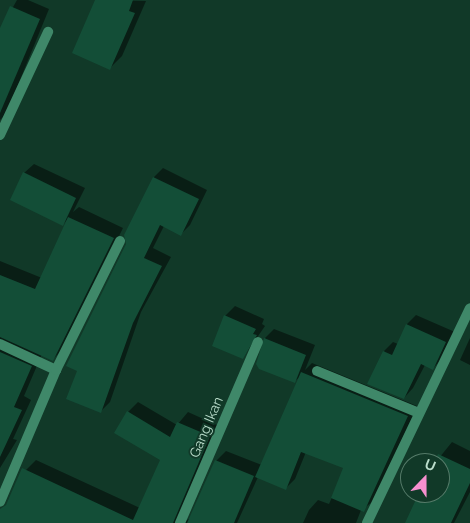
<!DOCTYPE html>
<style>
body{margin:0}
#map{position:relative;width:470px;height:523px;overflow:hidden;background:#113928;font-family:Raleway,sans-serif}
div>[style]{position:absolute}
.shadow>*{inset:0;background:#0007}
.building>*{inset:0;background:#134e37}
.lane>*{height:10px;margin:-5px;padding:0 5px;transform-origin:5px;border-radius:5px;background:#3f8869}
.street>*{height:10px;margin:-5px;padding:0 5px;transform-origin:5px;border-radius:5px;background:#3f8869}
span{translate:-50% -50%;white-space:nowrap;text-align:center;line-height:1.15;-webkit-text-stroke:4px #113928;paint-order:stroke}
.street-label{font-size:14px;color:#baddcb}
.north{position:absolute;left:400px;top:453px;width:50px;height:50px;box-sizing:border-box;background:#113928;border:1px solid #557b69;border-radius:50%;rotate:22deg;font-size:14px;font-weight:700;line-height:20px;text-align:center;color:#baddcb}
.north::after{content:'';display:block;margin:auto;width:18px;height:22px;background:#f690cf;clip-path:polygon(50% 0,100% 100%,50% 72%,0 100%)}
</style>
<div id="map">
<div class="shadow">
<div style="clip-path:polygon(17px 0,28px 0,49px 9px,6px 114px,0 120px,0 30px)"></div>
<div style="clip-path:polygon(97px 0,146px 1px,122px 56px,110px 68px)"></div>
<div style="clip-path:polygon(34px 164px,85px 188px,73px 212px,79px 207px,123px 228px,63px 349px,53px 359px,42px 354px,24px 396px,31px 400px,13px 439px,17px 440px,0 468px,0 261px,42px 278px,68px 219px,63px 224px,24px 173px)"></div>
<div style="clip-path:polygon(163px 168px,207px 190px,190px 225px,181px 234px,164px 226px,153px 248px,171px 257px,141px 312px,110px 402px,100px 412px,127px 244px,125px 236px,154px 177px)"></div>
<div style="clip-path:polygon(235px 306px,264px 319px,262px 324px,265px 326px,243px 358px,225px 316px)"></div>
<div style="clip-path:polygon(416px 315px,455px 332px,442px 359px,433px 368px,425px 365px,413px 388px,404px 398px,384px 351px,393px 342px,398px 344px,407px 324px)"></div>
<div style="clip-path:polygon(274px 329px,315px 345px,305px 370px,312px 363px,417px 406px,374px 501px,361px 510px,356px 523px,303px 523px,309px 510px,318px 500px,329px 504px,345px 468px,306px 452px,295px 479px,286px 488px,258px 477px,237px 523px,9px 523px,26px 470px,36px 460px,140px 508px,161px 459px,128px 412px,138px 402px,177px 425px,188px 412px,219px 426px,183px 509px,187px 520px,191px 518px,216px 461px,226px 451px,262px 465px,302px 375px,295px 381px,265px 338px)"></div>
<div style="clip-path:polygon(470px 338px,470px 365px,460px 360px)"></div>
<div style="clip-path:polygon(452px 442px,470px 451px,470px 492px,454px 523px,407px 523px,421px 493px,440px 493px,440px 463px,435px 463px)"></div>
</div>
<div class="building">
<div style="clip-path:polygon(95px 0,133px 0,129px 11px,135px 13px,110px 70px,72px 53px)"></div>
<div style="clip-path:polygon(10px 6px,40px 19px,0 113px,0 28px)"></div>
<div style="clip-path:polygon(23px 172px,76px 198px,63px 226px,10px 200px)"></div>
<div style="clip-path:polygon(153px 177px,199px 199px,181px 236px,160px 225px,144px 258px,162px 266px,133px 323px,101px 413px,66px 399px,77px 371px,66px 366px,126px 244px,124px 235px)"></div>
<div style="clip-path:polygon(68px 217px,114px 238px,53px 361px,0 337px,0 275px,35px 289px)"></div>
<div style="clip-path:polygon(224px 315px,256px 329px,253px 334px,257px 335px,243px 359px,212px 346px)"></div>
<div style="clip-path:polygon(406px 324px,446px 342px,433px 370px,421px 364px,404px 399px,367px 384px,383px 351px,392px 355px)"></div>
<div style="clip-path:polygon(264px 338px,306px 355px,295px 383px,259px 369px,256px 364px)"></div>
<div style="clip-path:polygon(0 352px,32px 366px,14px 407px,22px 410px,0 457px)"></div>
<div style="clip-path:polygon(301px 372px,408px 416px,364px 512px,331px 498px,343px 468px,301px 452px,286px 490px,255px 477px)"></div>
<div style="clip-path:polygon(127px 411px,170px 437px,177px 422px,210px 436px,173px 523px,0 523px,0 509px,6px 505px,22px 468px,133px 520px,160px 460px,114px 433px)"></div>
<div style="clip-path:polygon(438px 454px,470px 469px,470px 483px,451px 523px,405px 523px,419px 493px,440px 493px,440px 463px,434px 463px)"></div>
<div style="clip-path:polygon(215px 460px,254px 476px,234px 523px,187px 523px)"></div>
</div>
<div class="lane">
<div style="left:317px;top:371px;width:110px;rotate:22.4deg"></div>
</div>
<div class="street">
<div style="left:0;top:135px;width:114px;rotate:-65deg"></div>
<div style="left:0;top:344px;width:62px;rotate:24.9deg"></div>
<div style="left:56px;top:370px;width:143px;rotate:113deg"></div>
<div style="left:56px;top:370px;width:144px;rotate:-63.6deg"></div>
<div style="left:180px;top:523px;width:197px;rotate:-66.7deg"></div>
<div style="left:367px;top:523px;width:238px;rotate:-64.4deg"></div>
</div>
<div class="street-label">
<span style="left:206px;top:427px;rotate:-67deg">Gang Ikan</span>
</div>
<div class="north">U</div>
</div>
